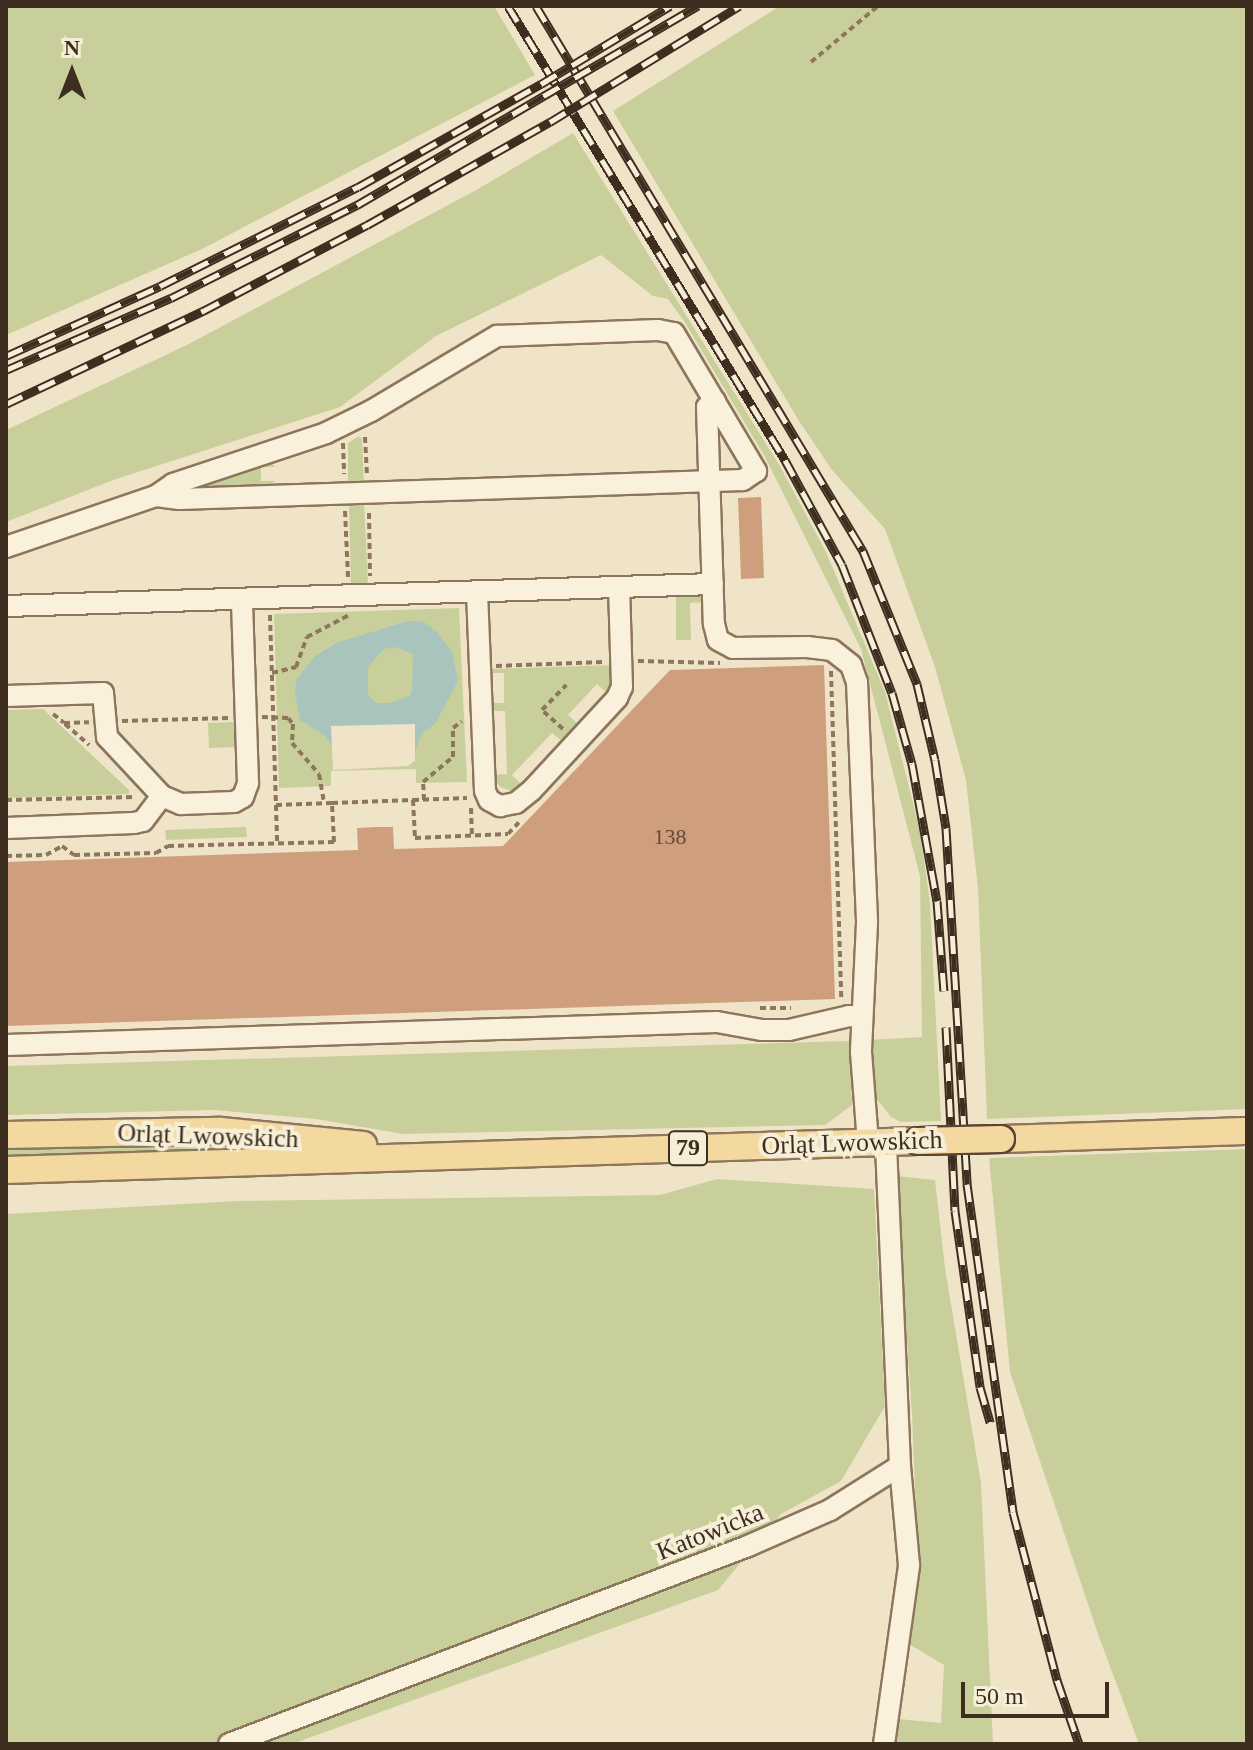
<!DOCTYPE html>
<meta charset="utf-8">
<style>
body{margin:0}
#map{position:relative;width:1253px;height:1750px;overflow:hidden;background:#f0e4c8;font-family:"Times New Roman",serif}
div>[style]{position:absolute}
.green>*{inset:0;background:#c9cf9b}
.water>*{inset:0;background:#a9c4bc}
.pier>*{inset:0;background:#f0e4c8}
.building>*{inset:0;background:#cf9f7d}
.path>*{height:4px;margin-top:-2px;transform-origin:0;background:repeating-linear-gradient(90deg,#8d765c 0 6px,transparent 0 10px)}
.roads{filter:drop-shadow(2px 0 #8d765c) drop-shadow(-2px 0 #8d765c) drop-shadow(0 2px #8d765c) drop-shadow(0 -2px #8d765c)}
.minor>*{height:20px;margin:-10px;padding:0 10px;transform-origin:10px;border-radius:10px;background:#faf1dc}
.major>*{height:26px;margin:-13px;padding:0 13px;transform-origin:13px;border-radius:13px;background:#f3d9a0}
.rail>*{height:9px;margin-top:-4.5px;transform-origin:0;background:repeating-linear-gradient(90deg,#f7eed8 0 18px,#3d2e20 0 36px);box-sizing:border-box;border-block:2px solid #3d2e20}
.bridges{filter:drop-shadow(2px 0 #5b4430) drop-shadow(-2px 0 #5b4430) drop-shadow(0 2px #5b4430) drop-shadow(0 -2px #5b4430)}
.major-bridge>*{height:26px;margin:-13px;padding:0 13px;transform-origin:13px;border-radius:13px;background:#f3d9a0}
span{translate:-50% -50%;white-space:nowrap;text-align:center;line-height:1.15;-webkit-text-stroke:8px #f7eed8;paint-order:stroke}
.number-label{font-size:22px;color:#624a37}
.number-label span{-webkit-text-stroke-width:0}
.shield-label span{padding:2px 6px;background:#f7eed8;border:2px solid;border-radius:6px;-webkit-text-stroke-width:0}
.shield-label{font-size:24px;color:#3d2e20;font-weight:700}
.street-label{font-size:26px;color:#3d2e20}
.frame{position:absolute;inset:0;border:8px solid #3d2e20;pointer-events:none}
.north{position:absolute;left:32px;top:32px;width:80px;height:80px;-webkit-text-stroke:6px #f7eed8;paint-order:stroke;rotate:0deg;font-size:22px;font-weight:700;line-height:32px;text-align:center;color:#3d2e20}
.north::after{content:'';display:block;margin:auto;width:28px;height:36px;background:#3d2e20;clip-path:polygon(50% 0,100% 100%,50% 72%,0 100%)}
.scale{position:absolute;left:961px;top:1682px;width:148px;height:36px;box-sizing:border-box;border:4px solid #3d2e20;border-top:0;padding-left:10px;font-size:24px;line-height:28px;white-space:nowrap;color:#3d2e20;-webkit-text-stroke:6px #f7eed8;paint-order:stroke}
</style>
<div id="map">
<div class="green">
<div style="clip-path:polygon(6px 6px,494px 6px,535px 75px,202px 249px,6px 335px)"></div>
<div style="clip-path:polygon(780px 6px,1247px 6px,1247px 1109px,987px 1119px,978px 888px,966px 780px,935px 667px,885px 529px,832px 470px,799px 421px,613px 111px)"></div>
<div style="clip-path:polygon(573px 133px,781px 468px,826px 552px,885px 692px,920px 831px,930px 903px,941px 1121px,901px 1122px,891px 1117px,876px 1098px,869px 1040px,922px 1037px,920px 876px,861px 649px,765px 457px,684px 321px,668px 299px,653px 296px,601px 255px,436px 336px,340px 407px,116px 479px,6px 522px,6px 430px,189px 344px,478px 189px)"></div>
<div style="clip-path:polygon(359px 436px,362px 439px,364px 483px,348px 483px,348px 443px)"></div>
<div style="clip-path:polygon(271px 462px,275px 467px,261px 467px,261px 481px,275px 481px,269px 487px,204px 487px)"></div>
<div style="clip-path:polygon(364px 501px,368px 586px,351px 586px,349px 502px)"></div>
<div style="clip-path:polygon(697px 593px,704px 602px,690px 603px,691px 640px,676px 640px,676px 595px)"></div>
<div style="clip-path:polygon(459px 608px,467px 782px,416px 783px,416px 769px,331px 771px,331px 786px,279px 788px,274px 614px)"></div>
<div style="clip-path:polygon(612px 665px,613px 686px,608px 694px,597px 684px,568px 715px,579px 725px,563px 742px,552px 733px,512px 775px,522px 785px,511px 791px,500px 787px,492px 775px,507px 774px,505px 711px,490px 711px,490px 703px,504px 703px,504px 673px,489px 673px,490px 669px)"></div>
<div style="clip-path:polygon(43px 709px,129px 790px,129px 794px,6px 798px,6px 710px)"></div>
<div style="clip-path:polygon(236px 722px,237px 747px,209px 748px,208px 723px)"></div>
<div style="clip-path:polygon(246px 827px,247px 837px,166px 840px,165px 830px)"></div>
<div style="clip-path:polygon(849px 1041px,852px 1105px,825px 1125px,403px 1134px,316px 1119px,214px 1110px,6px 1115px,6px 1066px)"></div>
<div style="clip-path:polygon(162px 1142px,295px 1149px,6px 1159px,6px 1147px)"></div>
<div style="clip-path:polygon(1247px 1149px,1247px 1744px,1139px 1744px,1099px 1637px,1010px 1372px,989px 1158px)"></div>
<div style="clip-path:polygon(896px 1176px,935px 1180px,945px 1268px,981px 1483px,993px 1744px,896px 1744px,899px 1719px,941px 1723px,944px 1665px,907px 1643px,918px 1562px,912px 1414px)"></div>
<div style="clip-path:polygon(717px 1179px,874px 1189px,885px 1406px,841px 1481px,781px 1514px,718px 1590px,292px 1744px,6px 1744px,6px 1214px,237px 1201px,660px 1195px)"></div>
</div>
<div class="water">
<div style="clip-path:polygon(evenodd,408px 621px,424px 622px,436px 631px,452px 652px,458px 681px,435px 724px,421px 734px,413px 758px,332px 745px,323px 734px,300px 720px,295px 693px,296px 680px,314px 657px,336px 643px,408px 621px,395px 647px,413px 654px,412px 690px,410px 696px,389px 703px,376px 703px,368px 695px,368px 667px,384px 649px,395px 647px)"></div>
</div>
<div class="pier">
<div style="clip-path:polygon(415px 724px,415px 761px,408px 766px,333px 770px,331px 726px)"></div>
</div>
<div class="building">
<div style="clip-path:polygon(761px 497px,764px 578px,741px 579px,738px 498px)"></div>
<div style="clip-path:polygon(824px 665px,835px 999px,6px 1026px,6px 862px,358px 850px,357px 828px,376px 827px,393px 827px,394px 849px,503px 846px,670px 670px)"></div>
</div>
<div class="path">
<div style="left:811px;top:62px;width:87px;rotate:-39.9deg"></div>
<div style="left:365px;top:437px;width:39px;rotate:87deg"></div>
<div style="left:343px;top:443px;width:31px;rotate:88deg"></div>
<div style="left:345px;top:511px;width:67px;rotate:87.4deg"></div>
<div style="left:369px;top:513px;width:63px;rotate:89.1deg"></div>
<div style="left:270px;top:615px;width:229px;rotate:88.2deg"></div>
<div style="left:638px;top:661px;width:82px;rotate:1.4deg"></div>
<div style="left:496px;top:666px;width:107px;rotate:-2.1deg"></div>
<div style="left:831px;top:671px;width:327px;rotate:88.2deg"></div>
<div style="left:272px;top:673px;width:25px;rotate:-14deg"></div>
<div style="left:296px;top:667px;width:32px;rotate:-70deg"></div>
<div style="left:307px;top:637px;width:47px;rotate:-27.6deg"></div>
<div style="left:53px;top:714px;width:14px;rotate:39deg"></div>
<div style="left:64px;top:723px;width:25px;rotate:-2deg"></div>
<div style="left:262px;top:717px;width:26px;rotate:2deg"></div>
<div style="left:288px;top:718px;width:8px;rotate:50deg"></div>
<div style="left:293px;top:724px;width:19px;rotate:93deg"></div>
<div style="left:292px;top:743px;width:41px;rotate:48.9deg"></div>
<div style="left:319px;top:774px;width:29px;rotate:80deg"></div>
<div style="left:122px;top:721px;width:107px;rotate:-1.6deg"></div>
<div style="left:65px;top:724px;width:32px;rotate:41deg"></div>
<div style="left:563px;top:729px;width:28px;rotate:-138deg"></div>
<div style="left:542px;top:710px;width:35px;rotate:-46deg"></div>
<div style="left:6px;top:800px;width:130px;rotate:-1.3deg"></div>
<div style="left:413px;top:800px;width:54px;rotate:-2.1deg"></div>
<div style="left:424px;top:800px;width:18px;rotate:-93deg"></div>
<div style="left:423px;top:782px;width:39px;rotate:-40deg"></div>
<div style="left:453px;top:757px;width:29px;rotate:-90deg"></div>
<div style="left:453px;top:728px;width:11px;rotate:-38deg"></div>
<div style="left:276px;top:805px;width:56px;rotate:-2deg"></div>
<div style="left:471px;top:808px;width:27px;rotate:88deg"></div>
<div style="left:6px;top:856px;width:40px;rotate:-1.4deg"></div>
<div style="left:46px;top:855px;width:18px;rotate:-29deg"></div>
<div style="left:62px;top:846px;width:15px;rotate:37deg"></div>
<div style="left:74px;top:855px;width:82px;rotate:-1.4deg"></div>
<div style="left:156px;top:853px;width:14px;rotate:-30deg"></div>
<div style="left:168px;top:846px;width:166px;rotate:-1.4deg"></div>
<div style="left:334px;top:842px;width:39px;rotate:-93deg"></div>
<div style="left:332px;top:803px;width:81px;rotate:-2.1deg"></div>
<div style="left:413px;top:800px;width:38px;rotate:87deg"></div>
<div style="left:415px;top:838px;width:93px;rotate:-2.5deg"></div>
<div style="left:508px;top:834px;width:16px;rotate:-47deg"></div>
<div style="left:760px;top:1008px;width:31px"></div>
</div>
<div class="roads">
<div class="minor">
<div style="left:715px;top:401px;width:10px;rotate:143deg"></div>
<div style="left:707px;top:407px;width:217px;rotate:88.2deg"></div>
<div style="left:714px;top:624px;width:16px;rotate:76deg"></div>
<div style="left:718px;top:640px;width:17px;rotate:28deg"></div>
<div style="left:733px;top:648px;width:74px;rotate:-0.8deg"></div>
<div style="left:807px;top:647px;width:25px;rotate:7deg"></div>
<div style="left:832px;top:650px;width:24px;rotate:38deg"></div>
<div style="left:851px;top:665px;width:18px;rotate:71deg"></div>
<div style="left:857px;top:682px;width:241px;rotate:87.6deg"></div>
<div style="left:867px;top:923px;width:129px;rotate:92.7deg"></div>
<div style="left:861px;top:1052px;width:91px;rotate:85.6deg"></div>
<div style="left:6px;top:547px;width:158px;rotate:-18.8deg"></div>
<div style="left:156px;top:496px;width:21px;rotate:-35deg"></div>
<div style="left:173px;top:484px;width:161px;rotate:-18.4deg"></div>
<div style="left:326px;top:433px;width:50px;rotate:-26.1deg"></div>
<div style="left:371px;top:411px;width:147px;rotate:-30.8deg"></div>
<div style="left:497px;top:336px;width:161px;rotate:-2.1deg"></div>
<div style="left:658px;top:330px;width:16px;rotate:11deg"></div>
<div style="left:674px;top:333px;width:161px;rotate:59.3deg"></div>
<div style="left:756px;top:471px;width:16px;rotate:145deg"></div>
<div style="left:743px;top:480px;width:564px;rotate:178.07deg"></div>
<div style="left:179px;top:499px;width:23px;rotate:-173deg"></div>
<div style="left:477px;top:592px;width:199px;rotate:87.7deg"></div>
<div style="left:485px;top:791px;width:10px;rotate:66deg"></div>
<div style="left:489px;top:800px;width:13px;rotate:29deg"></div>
<div style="left:500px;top:806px;width:16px;rotate:-11deg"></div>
<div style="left:516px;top:803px;width:19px;rotate:-39deg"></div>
<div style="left:531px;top:791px;width:127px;rotate:-47.2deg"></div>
<div style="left:617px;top:698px;width:12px;rotate:-66deg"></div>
<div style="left:622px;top:687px;width:100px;rotate:-91.7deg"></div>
<div style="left:6px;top:606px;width:707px;rotate:-1.78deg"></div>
<div style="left:6px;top:696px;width:97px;rotate:-1.8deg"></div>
<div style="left:103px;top:693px;width:44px;rotate:84.8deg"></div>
<div style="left:107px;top:737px;width:81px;rotate:47deg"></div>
<div style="left:162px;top:796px;width:21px;rotate:23deg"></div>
<div style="left:181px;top:804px;width:53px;rotate:-2.2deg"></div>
<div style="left:234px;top:802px;width:10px;rotate:-29deg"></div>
<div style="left:243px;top:797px;width:15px;rotate:-70deg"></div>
<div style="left:248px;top:783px;width:184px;rotate:-91.9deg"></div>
<div style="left:6px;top:828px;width:128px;rotate:-2.2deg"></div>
<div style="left:134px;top:823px;width:9px;rotate:-13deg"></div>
<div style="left:143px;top:821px;width:31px;rotate:-53deg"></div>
<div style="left:6px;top:1045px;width:711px;rotate:-1.85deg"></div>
<div style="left:717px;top:1022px;width:46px;rotate:10.1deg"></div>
<div style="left:762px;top:1030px;width:27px"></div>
<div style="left:789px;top:1030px;width:62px;rotate:-13.1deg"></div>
<div style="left:849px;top:1016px;width:13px;rotate:4deg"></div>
<div style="left:229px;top:1744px;width:555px;rotate:-20.88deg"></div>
<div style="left:748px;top:1546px;width:90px;rotate:-23.7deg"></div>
<div style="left:830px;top:1510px;width:83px;rotate:-32.2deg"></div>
<div style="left:900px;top:1466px;width:324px;rotate:-92.5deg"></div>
<div style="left:884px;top:1744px;width:181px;rotate:-82deg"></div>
<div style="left:909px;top:1565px;width:99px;rotate:-95.2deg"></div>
</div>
<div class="major">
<div style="left:6px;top:1135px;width:215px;rotate:-1.1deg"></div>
<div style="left:221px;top:1131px;width:143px;rotate:5.6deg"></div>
<div style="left:1001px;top:1139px;width:246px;rotate:-1.9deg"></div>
<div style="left:6px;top:1170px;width:912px;rotate:-1.82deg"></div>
</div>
</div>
<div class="rail">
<div style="left:508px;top:6px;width:532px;rotate:58.61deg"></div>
<div style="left:785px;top:460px;width:119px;rotate:61.5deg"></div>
<div style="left:842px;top:565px;width:137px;rotate:68.7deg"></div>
<div style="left:892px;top:693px;width:74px;rotate:74.3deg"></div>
<div style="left:912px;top:764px;width:139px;rotate:79.7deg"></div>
<div style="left:937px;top:901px;width:90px;rotate:85.6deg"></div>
<div style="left:536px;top:6px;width:636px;rotate:59.04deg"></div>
<div style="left:863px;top:551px;width:144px;rotate:67.9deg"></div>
<div style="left:917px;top:684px;width:78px;rotate:76.7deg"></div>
<div style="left:935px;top:760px;width:69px;rotate:80.8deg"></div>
<div style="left:946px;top:828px;width:357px;rotate:86.6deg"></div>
<div style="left:967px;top:1184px;width:331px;rotate:82deg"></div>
<div style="left:1013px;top:1512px;width:174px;rotate:75.3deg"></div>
<div style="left:1057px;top:1680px;width:68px;rotate:71deg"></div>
<div style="left:6px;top:356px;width:169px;rotate:-24.4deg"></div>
<div style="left:160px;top:286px;width:221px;rotate:-26.6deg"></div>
<div style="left:358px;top:187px;width:210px;rotate:-29.4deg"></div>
<div style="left:541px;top:84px;width:151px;rotate:-31.2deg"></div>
<div style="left:6px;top:370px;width:180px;rotate:-23.6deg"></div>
<div style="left:171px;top:298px;width:208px;rotate:-26.6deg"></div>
<div style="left:357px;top:205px;width:395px;rotate:-30.3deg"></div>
<div style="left:6px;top:404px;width:218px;rotate:-25.3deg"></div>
<div style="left:203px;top:311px;width:185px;rotate:-27.7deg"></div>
<div style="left:367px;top:225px;width:210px;rotate:-29.4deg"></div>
<div style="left:550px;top:122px;width:222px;rotate:-31.5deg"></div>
<div style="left:946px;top:1027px;width:184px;rotate:87.2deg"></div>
<div style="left:955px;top:1211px;width:178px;rotate:81.9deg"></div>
<div style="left:980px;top:1387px;width:37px;rotate:74deg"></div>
</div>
<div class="bridges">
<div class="major-bridge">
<div style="left:918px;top:1141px;width:83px;rotate:-1.4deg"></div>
</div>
</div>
<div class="number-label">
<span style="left:670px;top:837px">138</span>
</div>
<div class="shield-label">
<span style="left:688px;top:1148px">79</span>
</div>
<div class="street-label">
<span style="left:208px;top:1136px;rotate:2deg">Orląt Lwowskich</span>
<span style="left:852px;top:1143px;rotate:-2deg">Orląt Lwowskich</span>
<span style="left:710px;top:1532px;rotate:-22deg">Katowicka</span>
</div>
<div class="frame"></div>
<div class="north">N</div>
<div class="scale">50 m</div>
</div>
